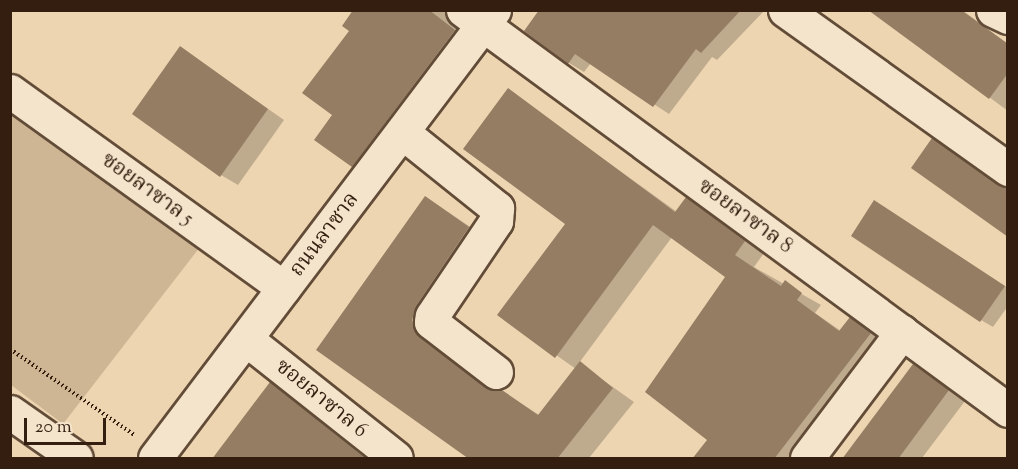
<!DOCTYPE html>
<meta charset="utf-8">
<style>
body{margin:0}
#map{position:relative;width:1018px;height:469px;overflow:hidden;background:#eed5b1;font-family:"Sorts Mill Goudy","Noto Serif Thai",serif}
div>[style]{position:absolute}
.green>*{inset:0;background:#ceb695}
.shadow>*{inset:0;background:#0003}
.building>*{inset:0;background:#947d63}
.path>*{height:4px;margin-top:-2px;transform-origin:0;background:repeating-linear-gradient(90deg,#331e0f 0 1.5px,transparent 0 4.5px)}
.roads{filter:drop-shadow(2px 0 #624c38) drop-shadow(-2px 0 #624c38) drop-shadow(0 2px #624c38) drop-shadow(0 -2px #624c38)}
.minor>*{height:33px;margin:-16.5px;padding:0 16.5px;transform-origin:16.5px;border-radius:16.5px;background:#f4e4cc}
span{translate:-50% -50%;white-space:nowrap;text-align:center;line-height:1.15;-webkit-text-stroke:5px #f4e4cc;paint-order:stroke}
.street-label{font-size:21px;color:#331e0f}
.frame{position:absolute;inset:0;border:12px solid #331e0f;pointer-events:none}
.scale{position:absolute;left:24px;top:418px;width:82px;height:27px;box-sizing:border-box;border:3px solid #331e0f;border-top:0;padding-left:8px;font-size:18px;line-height:21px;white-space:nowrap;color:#331e0f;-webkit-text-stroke:4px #f4e4cc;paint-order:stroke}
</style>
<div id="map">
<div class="green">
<div style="clip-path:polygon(11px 114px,200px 247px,63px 424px,11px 385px)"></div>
</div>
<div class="shadow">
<div style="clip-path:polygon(364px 10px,461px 10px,468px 39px,366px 174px,352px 166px,334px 114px)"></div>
<div style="clip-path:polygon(541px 10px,762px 10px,764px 11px,717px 60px,712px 57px,669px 114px,591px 63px,584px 72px,569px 63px,526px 31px)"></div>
<div style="clip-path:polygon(871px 10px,962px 10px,1008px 44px,1008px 111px)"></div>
<div style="clip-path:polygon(181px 48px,284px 120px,238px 185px,221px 175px)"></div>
<div style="clip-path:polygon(508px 90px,677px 212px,686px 199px,705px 210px,764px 253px,754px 267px,821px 305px,815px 313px,841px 331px,850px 319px,890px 345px,802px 458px,694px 458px,709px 439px,727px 277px,672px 237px,579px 363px,634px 402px,589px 458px,471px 458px,318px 349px,426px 197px,491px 241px,434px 333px,441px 351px,491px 389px,502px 391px,539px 415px,576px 369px,499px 315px,567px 223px)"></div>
<div style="clip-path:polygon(887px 209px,1008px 288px,1008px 306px,993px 327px,981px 320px)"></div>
<div style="clip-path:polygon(913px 366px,965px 401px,922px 458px,844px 458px)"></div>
<div style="clip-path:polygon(271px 384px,285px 392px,368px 458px,215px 458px)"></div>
</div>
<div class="building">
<div style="clip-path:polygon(353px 10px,429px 10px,455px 30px,352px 167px,314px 140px,332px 115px,302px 93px,349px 31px,342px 26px)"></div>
<div style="clip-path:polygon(539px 10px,741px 10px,701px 53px,696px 49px,653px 107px,575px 54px,568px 64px,524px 31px)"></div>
<div style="clip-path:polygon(868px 10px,961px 10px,1008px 44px,1008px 73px,989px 99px)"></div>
<div style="clip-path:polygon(180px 46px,268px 109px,220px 177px,132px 114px)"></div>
<div style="clip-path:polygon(508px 88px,675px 212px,686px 197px,745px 241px,735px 255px,781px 286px,785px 280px,802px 293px,797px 300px,839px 331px,850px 317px,871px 333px,774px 459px,692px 459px,707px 440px,645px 392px,725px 277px,653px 225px,555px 358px,497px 315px,565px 224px,463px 149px)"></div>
<div style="clip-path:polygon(932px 138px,1008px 188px,1008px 237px,911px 168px)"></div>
<div style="clip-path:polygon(425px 196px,469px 227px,416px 306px,412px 320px,419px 336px,485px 387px,502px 390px,538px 415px,580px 361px,613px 388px,557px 459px,469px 459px,316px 350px)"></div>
<div style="clip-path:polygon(874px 200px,1005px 286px,980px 322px,851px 236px)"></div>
<div style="clip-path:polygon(913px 364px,949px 390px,898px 459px,842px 459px)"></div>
<div style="clip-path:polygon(270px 382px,366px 459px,212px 459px)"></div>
</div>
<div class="path">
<div style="left:10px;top:349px;width:151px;rotate:34.7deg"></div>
</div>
<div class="roads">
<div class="minor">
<div style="left:463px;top:10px;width:676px;rotate:36.28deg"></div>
<div style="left:785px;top:10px;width:274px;rotate:35.5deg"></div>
<div style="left:993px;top:10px;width:17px;rotate:25deg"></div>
<div style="left:10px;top:91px;width:337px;rotate:35.7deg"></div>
<div style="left:402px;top:132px;width:122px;rotate:38.7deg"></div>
<div style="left:497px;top:208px;width:13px;rotate:94deg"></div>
<div style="left:496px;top:221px;width:115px;rotate:124deg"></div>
<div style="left:432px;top:316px;width:6px;rotate:99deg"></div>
<div style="left:431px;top:322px;width:82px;rotate:37.6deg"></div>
<div style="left:246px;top:339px;width:191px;rotate:38.4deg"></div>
<div style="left:10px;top:412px;width:80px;rotate:34.9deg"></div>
<div style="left:155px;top:458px;width:562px;rotate:-52.89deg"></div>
<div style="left:807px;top:458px;width:158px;rotate:-53deg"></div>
</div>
</div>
<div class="street-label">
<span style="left:147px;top:190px;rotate:36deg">ซอยลาซาล 5</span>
<span style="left:745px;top:217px;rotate:36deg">ซอยลาซาล 8</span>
<span style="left:325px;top:235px;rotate:-53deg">ถนนลาซาล</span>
<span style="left:321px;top:399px;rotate:39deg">ซอยลาซาล 6</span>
</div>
<div class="frame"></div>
<div class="scale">20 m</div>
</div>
